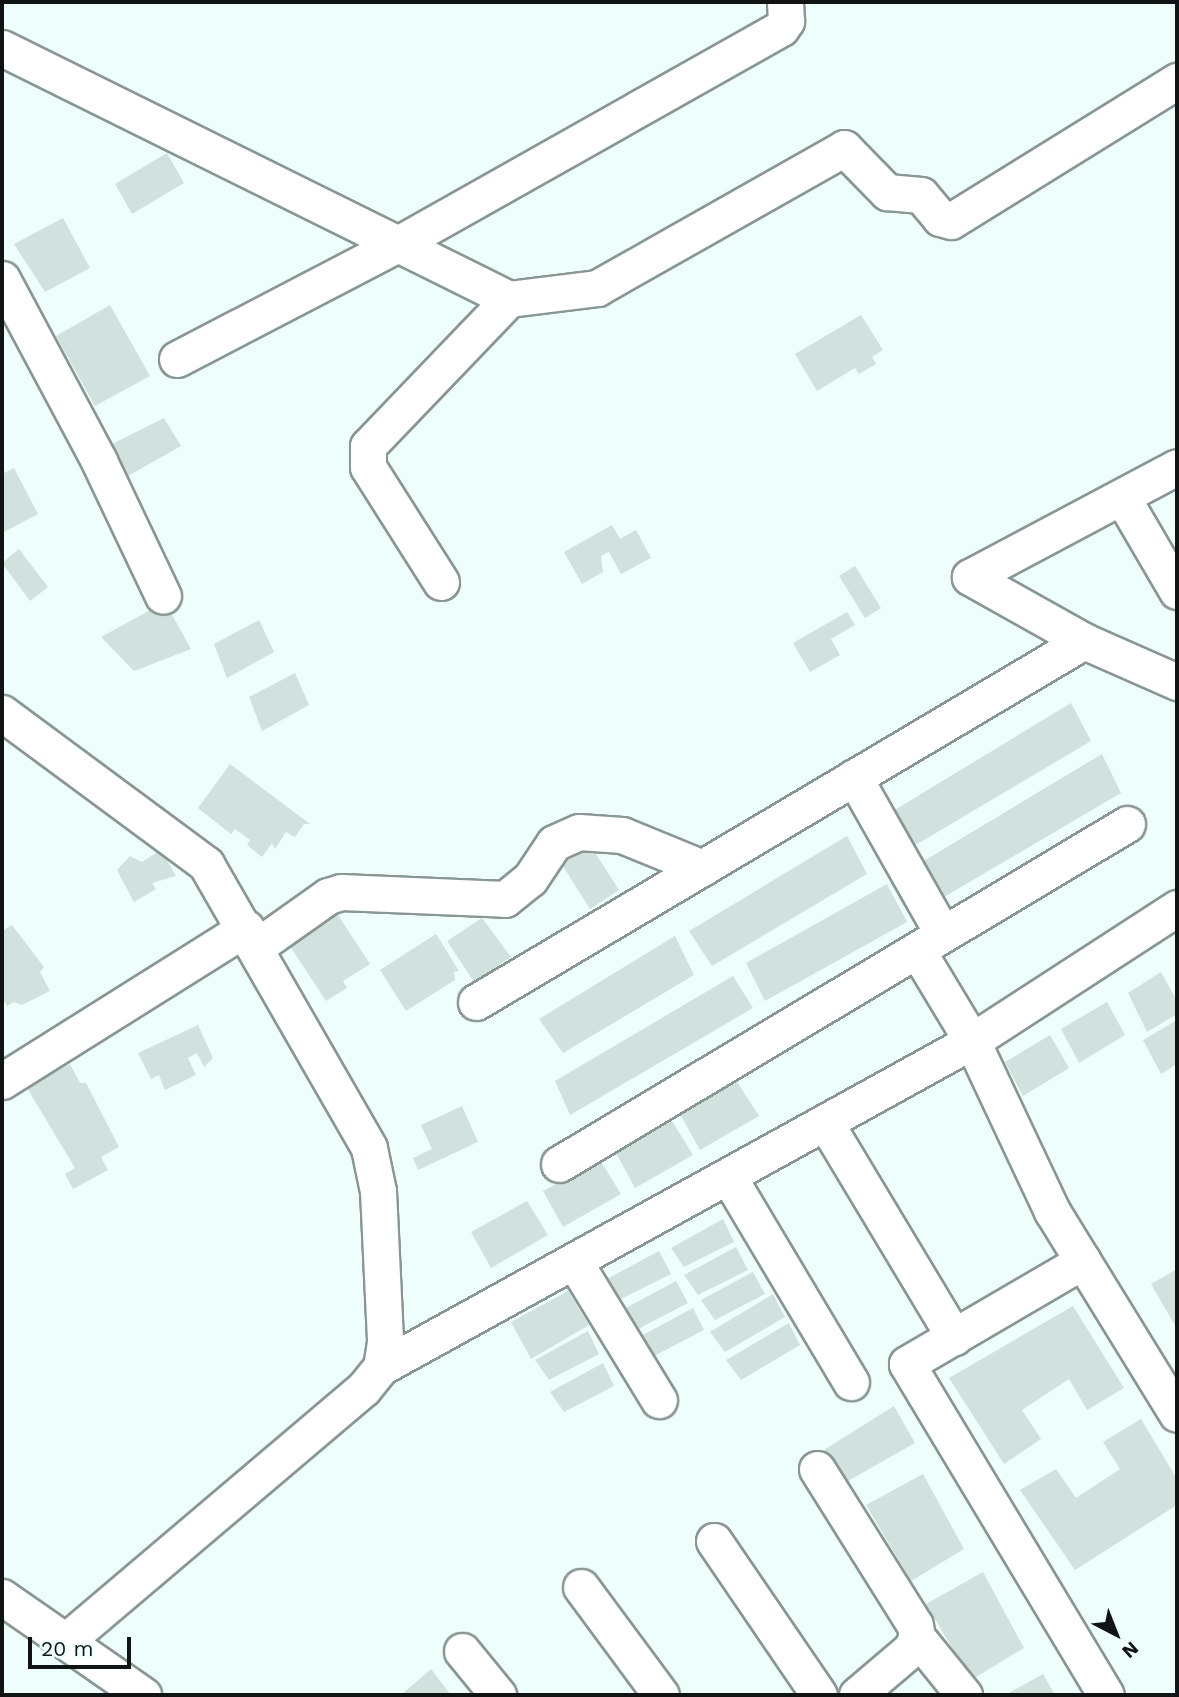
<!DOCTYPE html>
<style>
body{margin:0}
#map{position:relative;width:1179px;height:1697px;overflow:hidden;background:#eefefa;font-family:"Work Sans",sans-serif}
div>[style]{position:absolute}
.building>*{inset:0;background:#d1e1dd}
.roads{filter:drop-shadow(2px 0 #889793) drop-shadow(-2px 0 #889793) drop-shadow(0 2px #889793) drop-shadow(0 -2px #889793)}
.street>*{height:35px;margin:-17.5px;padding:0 17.5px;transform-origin:17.5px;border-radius:17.5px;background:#fff}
span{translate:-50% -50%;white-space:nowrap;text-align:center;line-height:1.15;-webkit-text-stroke:7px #eefefa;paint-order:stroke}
.frame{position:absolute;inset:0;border:4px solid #101514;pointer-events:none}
.north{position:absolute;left:1081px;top:1599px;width:70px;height:70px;-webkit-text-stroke:5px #eefefa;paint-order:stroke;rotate:138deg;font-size:19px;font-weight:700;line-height:28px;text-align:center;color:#101514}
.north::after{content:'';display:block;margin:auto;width:24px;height:32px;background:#101514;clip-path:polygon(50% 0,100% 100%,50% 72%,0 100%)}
.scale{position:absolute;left:28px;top:1637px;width:103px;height:32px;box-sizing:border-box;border:4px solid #101514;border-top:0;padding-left:9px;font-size:21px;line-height:24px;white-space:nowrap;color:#101514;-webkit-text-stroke:5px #eefefa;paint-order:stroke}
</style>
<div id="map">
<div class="building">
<div style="clip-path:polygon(167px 153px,184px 183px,132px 214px,115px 184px)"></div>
<div style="clip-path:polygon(63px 218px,90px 268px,45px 292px,14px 244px)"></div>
<div style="clip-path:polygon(110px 305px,150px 376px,95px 406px,56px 336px)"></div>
<div style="clip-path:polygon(861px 315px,883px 350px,872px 357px,876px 364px,859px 374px,855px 368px,817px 391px,795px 354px)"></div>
<div style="clip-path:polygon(164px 418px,181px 446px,121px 480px,108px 446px)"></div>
<div style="clip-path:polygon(14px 468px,38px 514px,2px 533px,2px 474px)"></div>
<div style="clip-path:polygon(612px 525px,620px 539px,636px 530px,651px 558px,621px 574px,609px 552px,601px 556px,603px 572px,582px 584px,564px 552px)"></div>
<div style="clip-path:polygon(19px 549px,48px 587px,30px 601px,2px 563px)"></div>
<div style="clip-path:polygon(855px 566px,881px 608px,865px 618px,839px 576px)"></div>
<div style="clip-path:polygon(165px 602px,191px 649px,134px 671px,101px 637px)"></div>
<div style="clip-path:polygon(847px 612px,855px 625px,831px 639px,840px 655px,810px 672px,793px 643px)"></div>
<div style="clip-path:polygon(259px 620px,274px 652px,227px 678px,214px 644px)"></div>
<div style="clip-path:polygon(295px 673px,309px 705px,262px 731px,249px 697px)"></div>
<div style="clip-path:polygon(1071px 703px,1091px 741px,914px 846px,893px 811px)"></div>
<div style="clip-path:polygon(1102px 754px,1121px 793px,944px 897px,922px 862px)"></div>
<div style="clip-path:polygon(230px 764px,310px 824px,304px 824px,295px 837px,286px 832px,275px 849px,272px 843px,262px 857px,247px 845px,250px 840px,235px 829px,231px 834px,198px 808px)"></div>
<div style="clip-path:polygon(847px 836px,867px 874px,712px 966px,689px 931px)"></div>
<div style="clip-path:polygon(590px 845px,619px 890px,590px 909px,561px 863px)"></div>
<div style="clip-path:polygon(161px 850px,176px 876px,152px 883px,156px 889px,134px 902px,117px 870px,130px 856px,142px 862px)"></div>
<div style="clip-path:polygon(887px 884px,907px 922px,765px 1001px,746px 963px)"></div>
<div style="clip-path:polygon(336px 912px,370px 964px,343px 981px,347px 988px,326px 1001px,284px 937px,312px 928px)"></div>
<div style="clip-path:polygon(482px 918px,511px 957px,474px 982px,447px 941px)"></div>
<div style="clip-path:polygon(12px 925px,44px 967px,40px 972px,50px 991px,22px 1005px,14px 1002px,7px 1006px,2px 997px,2px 931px)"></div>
<div style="clip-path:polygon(436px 934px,459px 971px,454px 972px,455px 980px,406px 1011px,380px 970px)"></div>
<div style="clip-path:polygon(675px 936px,694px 975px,563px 1053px,539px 1019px)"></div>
<div style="clip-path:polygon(1161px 972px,1177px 1001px,1177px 1014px,1147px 1032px,1128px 993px)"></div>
<div style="clip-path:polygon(733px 976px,753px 1008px,570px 1115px,555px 1081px)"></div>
<div style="clip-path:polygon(1107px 1002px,1125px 1035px,1079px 1063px,1061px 1029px)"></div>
<div style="clip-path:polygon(1177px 1020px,1177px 1064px,1161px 1074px,1143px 1040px)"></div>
<div style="clip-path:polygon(198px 1025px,213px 1058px,204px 1067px,197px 1053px,188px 1058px,196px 1075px,165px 1090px,159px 1075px,151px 1079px,138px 1053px)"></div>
<div style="clip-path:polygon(1050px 1035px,1069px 1068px,1023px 1096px,1005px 1062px)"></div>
<div style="clip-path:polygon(70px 1064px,80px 1083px,86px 1083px,119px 1147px,101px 1157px,108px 1170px,73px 1189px,65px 1174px,75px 1168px,27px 1088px)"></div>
<div style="clip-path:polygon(737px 1082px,759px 1116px,700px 1150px,680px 1114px)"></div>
<div style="clip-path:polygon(462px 1106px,478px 1142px,418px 1170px,413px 1158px,432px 1149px,421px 1125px)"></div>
<div style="clip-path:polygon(672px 1121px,693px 1155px,635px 1188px,616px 1153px)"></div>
<div style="clip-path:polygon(600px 1160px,621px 1194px,563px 1227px,543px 1191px)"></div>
<div style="clip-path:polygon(527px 1201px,548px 1235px,491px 1268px,471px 1232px)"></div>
<div style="clip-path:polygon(723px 1219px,734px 1242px,684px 1267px,671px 1248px)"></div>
<div style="clip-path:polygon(736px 1247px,748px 1270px,698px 1295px,684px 1275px)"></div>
<div style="clip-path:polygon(659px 1251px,671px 1274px,621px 1299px,607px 1279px)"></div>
<div style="clip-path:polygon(1177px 1269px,1177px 1329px,1151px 1284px)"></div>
<div style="clip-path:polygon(753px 1272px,765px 1294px,715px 1320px,701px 1300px)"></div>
<div style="clip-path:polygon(676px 1281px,688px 1303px,638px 1329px,624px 1309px)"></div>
<div style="clip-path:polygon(568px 1291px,589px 1325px,531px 1359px,511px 1322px)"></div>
<div style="clip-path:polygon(773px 1294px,785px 1317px,725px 1352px,710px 1332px)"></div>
<div style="clip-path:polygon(1073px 1306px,1124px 1388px,1087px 1410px,1069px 1379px,1022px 1410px,1041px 1439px,1004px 1464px,949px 1378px)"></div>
<div style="clip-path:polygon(693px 1308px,704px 1330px,654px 1356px,641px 1336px)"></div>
<div style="clip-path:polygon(789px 1323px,800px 1345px,741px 1380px,726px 1360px)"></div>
<div style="clip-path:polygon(588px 1331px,599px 1354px,549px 1380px,535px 1360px)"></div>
<div style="clip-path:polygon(603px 1363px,614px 1386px,564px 1412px,550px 1392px)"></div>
<div style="clip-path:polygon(894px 1406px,915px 1443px,848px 1481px,824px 1450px)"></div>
<div style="clip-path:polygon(1141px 1419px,1177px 1479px,1177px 1505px,1075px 1570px,1020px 1490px,1056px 1469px,1076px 1498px,1120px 1469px,1103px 1442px)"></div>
<div style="clip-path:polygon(923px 1474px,964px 1549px,911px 1581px,866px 1505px)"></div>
<div style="clip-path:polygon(983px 1572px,1024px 1648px,971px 1680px,926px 1604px)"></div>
<div style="clip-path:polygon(431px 1669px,451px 1695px,401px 1695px)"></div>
<div style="clip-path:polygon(1043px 1674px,1055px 1695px,1005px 1695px)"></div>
</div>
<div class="roads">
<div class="street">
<div style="left:2px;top:48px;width:566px;rotate:26.34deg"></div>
<div style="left:509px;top:299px;width:89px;rotate:-7.1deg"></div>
<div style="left:597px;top:288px;width:284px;rotate:-29.5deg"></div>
<div style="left:844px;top:148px;width:62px;rotate:45.7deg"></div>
<div style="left:887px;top:192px;width:34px;rotate:5deg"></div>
<div style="left:921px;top:195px;width:30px;rotate:50deg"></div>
<div style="left:940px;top:218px;width:11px;rotate:15deg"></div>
<div style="left:951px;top:221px;width:266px;rotate:-31.8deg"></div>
<div style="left:2px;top:279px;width:206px;rotate:61.9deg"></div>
<div style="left:99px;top:461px;width:149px;rotate:64.6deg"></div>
<div style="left:177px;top:359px;width:249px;rotate:-27.5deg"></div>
<div style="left:398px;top:244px;width:440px;rotate:-29.4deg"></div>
<div style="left:781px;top:28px;width:9px;rotate:-54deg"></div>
<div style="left:786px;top:21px;width:19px;rotate:-93deg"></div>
<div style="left:1122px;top:497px;width:109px;rotate:59.7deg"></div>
<div style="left:441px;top:582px;width:136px;rotate:-122.4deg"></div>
<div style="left:368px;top:467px;width:21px;rotate:-90deg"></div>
<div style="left:368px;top:446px;width:204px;rotate:-46.2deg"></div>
<div style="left:1084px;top:641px;width:131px;rotate:-150.7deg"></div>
<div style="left:970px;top:577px;width:234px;rotate:-28deg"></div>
<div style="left:2px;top:713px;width:254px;rotate:36.5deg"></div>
<div style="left:206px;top:864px;width:327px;rotate:60.1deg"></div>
<div style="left:369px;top:1148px;width:44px;rotate:78.2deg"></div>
<div style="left:378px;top:1191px;width:151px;rotate:87.3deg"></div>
<div style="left:385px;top:1342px;width:25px;rotate:99deg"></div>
<div style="left:381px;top:1367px;width:28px;rotate:129deg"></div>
<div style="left:363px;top:1389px;width:387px;rotate:139.7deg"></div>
<div style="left:854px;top:777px;width:180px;rotate:60.5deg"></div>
<div style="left:256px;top:947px;width:88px;rotate:-35.3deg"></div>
<div style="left:328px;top:896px;width:14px;rotate:-17deg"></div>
<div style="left:341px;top:892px;width:164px;rotate:2.4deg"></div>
<div style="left:505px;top:899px;width:32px;rotate:-39deg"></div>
<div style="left:530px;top:879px;width:43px;rotate:-56.3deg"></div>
<div style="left:554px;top:843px;width:27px;rotate:-24deg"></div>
<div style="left:579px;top:832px;width:43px;rotate:4deg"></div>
<div style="left:622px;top:835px;width:87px;rotate:22.2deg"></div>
<div style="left:917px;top:950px;width:106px;rotate:58.9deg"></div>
<div style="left:972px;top:1041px;width:188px;rotate:64.8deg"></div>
<div style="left:1052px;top:1211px;width:238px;rotate:58.4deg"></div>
<div style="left:476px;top:1002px;width:707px;rotate:-30.7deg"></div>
<div style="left:1084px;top:641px;width:102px;rotate:23.8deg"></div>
<div style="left:2px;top:1081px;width:288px;rotate:-32.1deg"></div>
<div style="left:825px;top:1122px;width:251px;rotate:59deg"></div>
<div style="left:559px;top:1164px;width:662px;rotate:-30.9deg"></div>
<div style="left:728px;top:1176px;width:240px;rotate:59.2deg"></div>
<div style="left:574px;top:1261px;width:163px;rotate:58.6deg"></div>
<div style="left:1083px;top:1261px;width:204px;rotate:149.7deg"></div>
<div style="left:907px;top:1364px;width:386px;rotate:59deg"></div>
<div style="left:381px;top:1367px;width:675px;rotate:-28.88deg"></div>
<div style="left:972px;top:1041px;width:244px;rotate:-33deg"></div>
<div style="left:817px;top:1469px;width:184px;rotate:57.9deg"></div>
<div style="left:915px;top:1625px;width:12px;rotate:81deg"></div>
<div style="left:917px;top:1637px;width:13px;rotate:117deg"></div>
<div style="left:911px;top:1649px;width:71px;rotate:139.6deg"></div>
<div style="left:714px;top:1541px;width:186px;rotate:55.7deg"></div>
<div style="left:581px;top:1587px;width:134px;rotate:53.5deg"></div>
<div style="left:2px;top:1597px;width:172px;rotate:34.8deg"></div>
<div style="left:917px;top:1637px;width:75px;rotate:51deg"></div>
<div style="left:462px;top:1651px;width:57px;rotate:50.7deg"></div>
</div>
</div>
<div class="frame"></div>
<div class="north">N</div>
<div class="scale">20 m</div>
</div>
